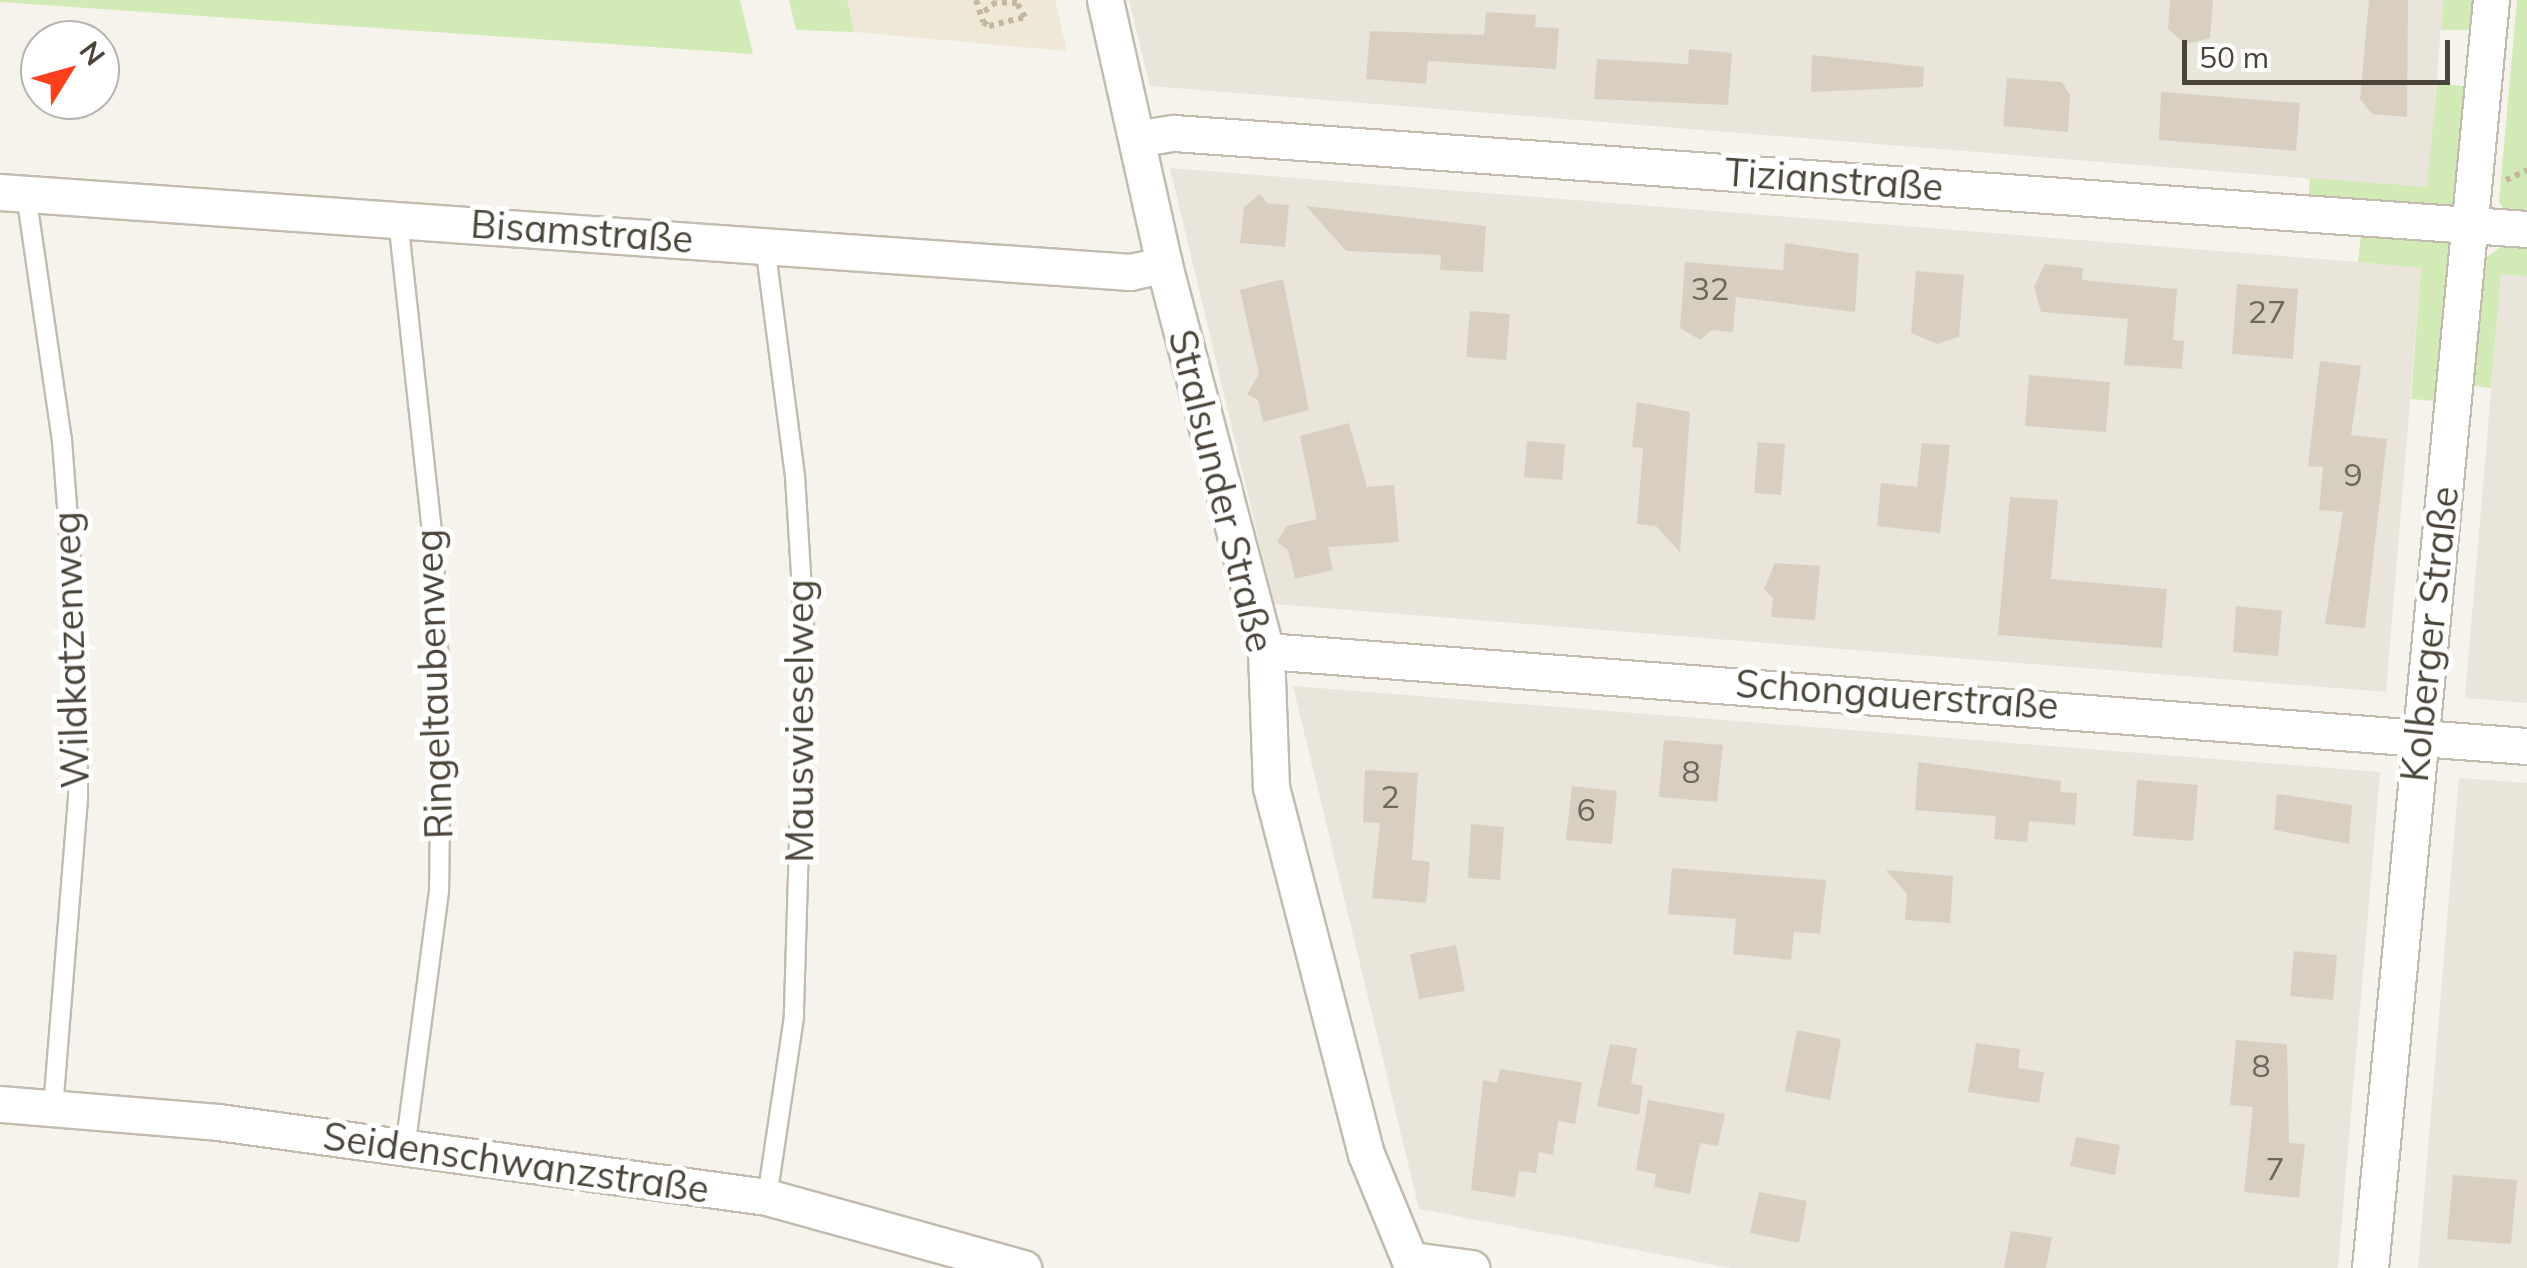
<!DOCTYPE html>
<meta charset="utf-8">
<style>
body{margin:0}
#map{position:relative;width:2527px;height:1268px;overflow:hidden;background:#f6f3ec;font-family:Mulish,sans-serif}
div>[style]{position:absolute}
.residential>*{inset:0;background:#eae5da}
.education>*{inset:0;background:#efe8d6}
.green>*{inset:0;background:#d2eab5}
.building>*{inset:0;background:#d8cfc1}
.path>*{height:6px;margin-top:-3px;transform-origin:0;background:repeating-linear-gradient(90deg,#c4b79f 0 5px,transparent 0 10px)}
.roads{filter:drop-shadow(2px 0 #c2bbae) drop-shadow(-2px 0 #c2bbae) drop-shadow(0 2px #c2bbae) drop-shadow(0 -2px #c2bbae)}
.lane>*{height:18px;margin:-9px;padding:0 9px;transform-origin:9px;border-radius:9px;background:#fff}
.street>*{height:35px;margin:-17.5px;padding:0 17.5px;transform-origin:17.5px;border-radius:17.5px;background:#fff}
span{translate:-50% -50%;white-space:nowrap;text-align:center;line-height:1.15;-webkit-text-stroke:10px #fff;paint-order:stroke}
.number-label{font-size:32px;color:#6e675b}
.number-label span{-webkit-text-stroke-width:0}
.street-label{font-size:38px;color:#4b4439}
.north{position:absolute;left:20px;top:20px;width:100px;height:100px;box-sizing:border-box;background:#fff;border:2px solid #b7b4b0;border-radius:50%;rotate:53deg;font-size:28px;font-weight:700;line-height:40px;text-align:center;color:#4b4439}
.north::after{content:'';display:block;margin:auto;width:35px;height:45px;background:#fc3f1d;clip-path:polygon(50% 0,100% 100%,50% 72%,0 100%)}
.scale{position:absolute;left:2182px;top:40px;width:268px;height:45px;box-sizing:border-box;border:5px solid #4b4439;border-top:0;padding-left:12px;font-size:30px;line-height:35px;white-space:nowrap;color:#4b4439;-webkit-text-stroke:8px #fff;paint-order:stroke}
</style>
<div id="map">
<div class="residential">
<div style="clip-path:polygon(1129px 0,2443px 0,2428px 188px,1150px 86px)"></div>
<div style="clip-path:polygon(1170px 168px,2421px 267px,2386px 692px,1274px 604px)"></div>
<div style="clip-path:polygon(2501px 273px,2527px 276px,2527px 703px,2465px 698px)"></div>
<div style="clip-path:polygon(1293px 686px,2380px 772px,2338px 1268px,1731px 1268px,1419px 1209px)"></div>
<div style="clip-path:polygon(2459px 778px,2527px 783px,2527px 1268px,2418px 1268px)"></div>
</div>
<div class="education">
<div style="clip-path:polygon(847px 0,1055px 0,1067px 51px,854px 32px)"></div>
</div>
<div class="green">
<div style="clip-path:polygon(0 0,740px 0,753px 54px,0 2px)"></div>
<div style="clip-path:polygon(789px 0,847px 0,854px 32px,796px 30px)"></div>
<div style="clip-path:polygon(2443px 0,2475px 0,2472px 30px,2441px 30px)"></div>
<div style="clip-path:polygon(2517px 0,2527px 0,2527px 219px,2510px 218px,2499px 202px)"></div>
<div style="clip-path:polygon(2437px 83px,2471px 87px,2455px 206px,2308px 206px,2310px 178px,2427px 187px)"></div>
<div style="clip-path:polygon(2361px 233px,2446px 240px,2454px 252px,2446px 402px,2411px 399px,2421px 268px,2358px 262px)"></div>
<div style="clip-path:polygon(2510px 240px,2527px 241px,2527px 276px,2501px 274px,2491px 388px,2467px 385px,2484px 259px)"></div>
</div>
<div class="building">
<div style="clip-path:polygon(2170px 0,2213px 0,2210px 38px,2186px 44px,2168px 29px)"></div>
<div style="clip-path:polygon(2369px 0,2408px 0,2407px 117px,2372px 114px,2360px 99px)"></div>
<div style="clip-path:polygon(1486px 12px,1536px 15px,1535px 27px,1559px 28px,1556px 69px,1428px 61px,1426px 84px,1366px 79px,1370px 31px,1484px 35px)"></div>
<div style="clip-path:polygon(1689px 49px,1732px 53px,1728px 105px,1594px 99px,1597px 59px,1688px 64px)"></div>
<div style="clip-path:polygon(1812px 55px,1924px 67px,1923px 87px,1811px 92px)"></div>
<div style="clip-path:polygon(2007px 78px,2062px 82px,2070px 95px,2068px 132px,2003px 126px)"></div>
<div style="clip-path:polygon(2161px 92px,2300px 103px,2296px 151px,2159px 140px)"></div>
<div style="clip-path:polygon(1260px 194px,1267px 203px,1289px 205px,1285px 247px,1240px 243px,1244px 207px)"></div>
<div style="clip-path:polygon(1306px 206px,1486px 226px,1483px 272px,1440px 270px,1441px 255px,1346px 251px)"></div>
<div style="clip-path:polygon(1785px 243px,1859px 254px,1855px 312px,1736px 297px,1733px 332px,1712px 330px,1700px 340px,1680px 328px,1685px 262px,1783px 270px)"></div>
<div style="clip-path:polygon(2045px 264px,2083px 268px,2082px 280px,2177px 289px,2173px 340px,2184px 341px,2182px 369px,2124px 365px,2128px 319px,2041px 312px,2034px 287px)"></div>
<div style="clip-path:polygon(1916px 271px,1964px 275px,1959px 337px,1937px 344px,1911px 333px)"></div>
<div style="clip-path:polygon(1283px 279px,1309px 410px,1263px 422px,1258px 400px,1247px 394px,1259px 374px,1240px 290px)"></div>
<div style="clip-path:polygon(2237px 284px,2298px 289px,2293px 359px,2232px 354px)"></div>
<div style="clip-path:polygon(1470px 311px,1510px 314px,1506px 360px,1466px 357px)"></div>
<div style="clip-path:polygon(2320px 361px,2361px 366px,2351px 435px,2387px 439px,2365px 628px,2325px 624px,2343px 512px,2319px 510px,2323px 467px,2308px 466px)"></div>
<div style="clip-path:polygon(2029px 375px,2110px 382px,2106px 432px,2025px 426px)"></div>
<div style="clip-path:polygon(1637px 402px,1690px 412px,1680px 552px,1656px 526px,1637px 524px,1643px 448px,1632px 447px)"></div>
<div style="clip-path:polygon(1349px 423px,1367px 487px,1394px 485px,1399px 542px,1328px 547px,1333px 570px,1295px 579px,1288px 550px,1277px 542px,1287px 526px,1317px 519px,1300px 436px)"></div>
<div style="clip-path:polygon(1527px 441px,1565px 444px,1562px 480px,1524px 477px)"></div>
<div style="clip-path:polygon(1758px 442px,1785px 444px,1781px 495px,1754px 493px)"></div>
<div style="clip-path:polygon(1922px 443px,1950px 445px,1940px 533px,1877px 526px,1881px 483px,1917px 487px)"></div>
<div style="clip-path:polygon(2010px 497px,2058px 500px,2051px 579px,2167px 589px,2162px 648px,1998px 635px)"></div>
<div style="clip-path:polygon(1775px 563px,1820px 566px,1815px 620px,1771px 617px,1773px 598px,1764px 589px)"></div>
<div style="clip-path:polygon(2236px 606px,2282px 611px,2278px 656px,2233px 652px)"></div>
<div style="clip-path:polygon(1664px 740px,1723px 745px,1717px 802px,1659px 797px)"></div>
<div style="clip-path:polygon(1918px 762px,2061px 781px,2060px 792px,2077px 793px,2075px 825px,2029px 821px,2027px 842px,1994px 839px,1996px 816px,1915px 810px)"></div>
<div style="clip-path:polygon(1365px 770px,1418px 773px,1412px 860px,1430px 862px,1426px 903px,1372px 898px,1380px 823px,1363px 822px)"></div>
<div style="clip-path:polygon(2137px 780px,2198px 785px,2193px 841px,2133px 836px)"></div>
<div style="clip-path:polygon(1572px 786px,1617px 791px,1612px 844px,1566px 840px)"></div>
<div style="clip-path:polygon(2277px 794px,2352px 805px,2349px 844px,2274px 830px)"></div>
<div style="clip-path:polygon(1471px 824px,1504px 827px,1500px 880px,1468px 878px)"></div>
<div style="clip-path:polygon(1672px 868px,1826px 880px,1820px 934px,1794px 932px,1791px 960px,1733px 954px,1736px 919px,1668px 914px)"></div>
<div style="clip-path:polygon(1886px 870px,1953px 876px,1950px 923px,1905px 920px,1907px 894px)"></div>
<div style="clip-path:polygon(1456px 945px,1465px 991px,1419px 999px,1410px 954px)"></div>
<div style="clip-path:polygon(2294px 951px,2337px 955px,2333px 1000px,2290px 996px)"></div>
<div style="clip-path:polygon(1797px 1030px,1841px 1039px,1830px 1100px,1785px 1091px)"></div>
<div style="clip-path:polygon(2236px 1040px,2287px 1044px,2289px 1143px,2305px 1144px,2299px 1198px,2244px 1192px,2253px 1107px,2230px 1105px)"></div>
<div style="clip-path:polygon(1976px 1043px,2020px 1049px,2018px 1068px,2044px 1072px,2039px 1103px,1968px 1092px)"></div>
<div style="clip-path:polygon(1610px 1044px,1637px 1048px,1631px 1084px,1643px 1086px,1639px 1115px,1597px 1106px)"></div>
<div style="clip-path:polygon(1500px 1069px,1582px 1082px,1575px 1124px,1558px 1121px,1553px 1155px,1539px 1152px,1536px 1173px,1519px 1171px,1515px 1197px,1471px 1190px,1483px 1080px,1497px 1083px)"></div>
<div style="clip-path:polygon(1648px 1100px,1725px 1114px,1718px 1146px,1700px 1143px,1690px 1194px,1654px 1187px,1656px 1174px,1636px 1170px)"></div>
<div style="clip-path:polygon(2076px 1137px,2120px 1145px,2115px 1175px,2070px 1166px)"></div>
<div style="clip-path:polygon(2453px 1175px,2517px 1180px,2511px 1244px,2447px 1239px)"></div>
<div style="clip-path:polygon(1759px 1192px,1807px 1201px,1799px 1243px,1750px 1233px)"></div>
<div style="clip-path:polygon(2011px 1231px,2052px 1237px,2046px 1268px,2004px 1268px)"></div>
</div>
<div class="path">
<div style="left:976px;top:0;width:23px;rotate:72deg"></div>
<div style="left:983px;top:22px;width:7px;rotate:34deg"></div>
<div style="left:989px;top:26px;width:37px;rotate:-14deg"></div>
<div style="left:1025px;top:17px;width:16px;rotate:-120deg"></div>
<div style="left:1017px;top:3px;width:21px;rotate:-177deg"></div>
<div style="left:996px;top:2px;width:19px;rotate:141deg"></div>
<div style="left:2506px;top:180px;width:23px;rotate:-25deg"></div>
</div>
<div class="roads">
<div class="lane">
<div style="left:26px;top:194px;width:249px;rotate:81.7deg"></div>
<div style="left:62px;top:440px;width:189px;rotate:85.7deg"></div>
<div style="left:76px;top:628px;width:170px;rotate:89.3deg"></div>
<div style="left:78px;top:798px;width:312px;rotate:94.6deg"></div>
<div style="left:398px;top:219px;width:323px;rotate:83.8deg"></div>
<div style="left:433px;top:540px;width:170px;rotate:87.3deg"></div>
<div style="left:441px;top:710px;width:181px;rotate:90.6deg"></div>
<div style="left:439px;top:891px;width:259px;rotate:97.5deg"></div>
<div style="left:765px;top:245px;width:233px;rotate:82.6deg"></div>
<div style="left:795px;top:476px;width:163px;rotate:86.5deg"></div>
<div style="left:805px;top:639px;width:378px;rotate:91.7deg"></div>
<div style="left:794px;top:1017px;width:182px;rotate:98.5deg"></div>
</div>
<div class="street">
<div style="left:1105px;top:0;width:271px;rotate:77.4deg"></div>
<div style="left:1164px;top:265px;width:399px;rotate:75.2deg"></div>
<div style="left:1266px;top:651px;width:136px;rotate:87.9deg"></div>
<div style="left:1271px;top:787px;width:379px;rotate:75.5deg"></div>
<div style="left:1366px;top:1154px;width:123px;rotate:67.6deg"></div>
<div style="left:1141px;top:138px;width:33px;rotate:-9deg"></div>
<div style="left:1174px;top:133px;width:1356px;rotate:4.06deg"></div>
<div style="left:0;top:192px;width:1133px;rotate:4.05deg"></div>
<div style="left:1130px;top:272px;width:35px;rotate:-12deg"></div>
<div style="left:1266px;top:651px;width:1265px;rotate:4.31deg"></div>
<div style="left:0;top:1104px;width:219px;rotate:4.7deg"></div>
<div style="left:218px;top:1122px;width:554px;rotate:7.78deg"></div>
<div style="left:767px;top:1197px;width:266px;rotate:15.5deg"></div>
<div style="left:1412px;top:1260px;width:60px;rotate:7.7deg"></div>
<div style="left:2370px;top:1268px;width:1274px;rotate:-84.55deg"></div>
</div>
</div>
<div class="number-label">
<span style="left:1710px;top:288px">32</span>
<span style="left:2267px;top:311px">27</span>
<span style="left:2353px;top:474px">9</span>
<span style="left:1691px;top:771px">8</span>
<span style="left:1390px;top:796px">2</span>
<span style="left:1586px;top:809px">6</span>
<span style="left:2261px;top:1065px">8</span>
<span style="left:2275px;top:1168px">7</span>
</div>
<div class="street-label">
<span style="left:1834px;top:180px;rotate:4deg">Tizianstraße</span>
<span style="left:582px;top:232px;rotate:4deg">Bisamstraße</span>
<span style="left:1221px;top:491px;rotate:76deg">Stralsunder Straße</span>
<span style="left:2430px;top:634px;rotate:-84deg">Kolberger Straße</span>
<span style="left:71px;top:650px;rotate:-92deg">Wildkatzenweg</span>
<span style="left:434px;top:684px;rotate:-92deg">Ringeltaubenweg</span>
<span style="left:1897px;top:695px;rotate:4deg">Schongauerstraße</span>
<span style="left:800px;top:721px;rotate:-90deg">Mauswieselweg</span>
<span style="left:516px;top:1163px;rotate:8deg">Seidenschwanzstraße</span>
</div>
<div class="north">N</div>
<div class="scale">50 m</div>
</div>
